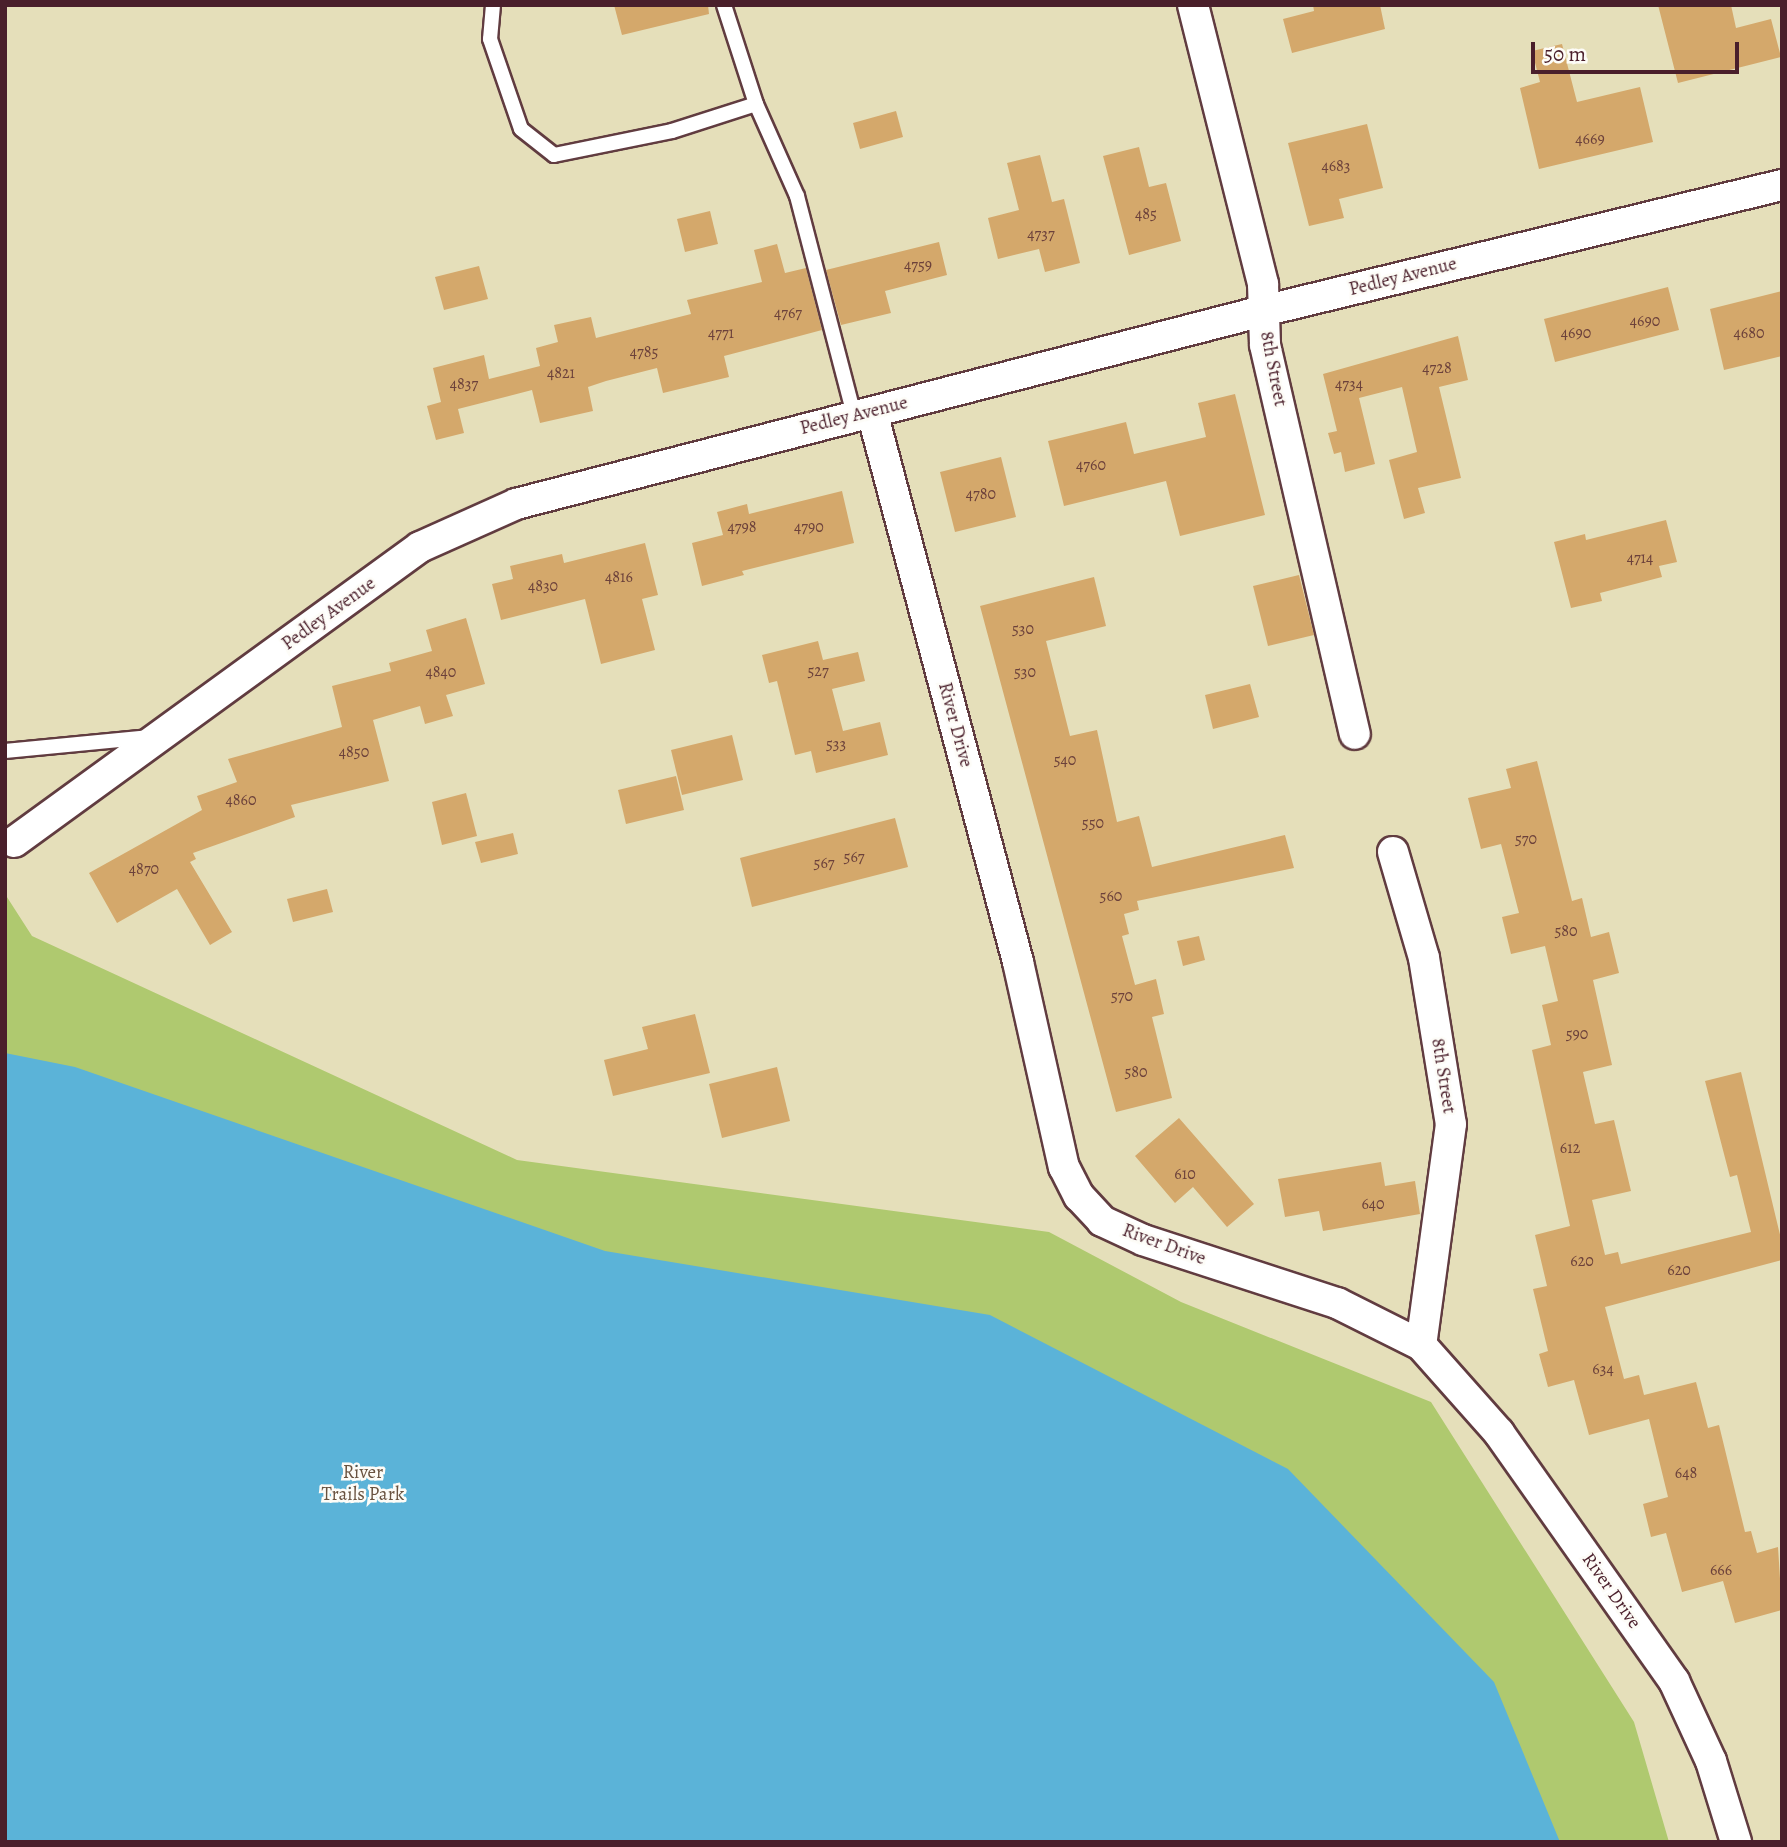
<!DOCTYPE html>
<style>
body{margin:0}
#map{position:relative;width:1787px;height:1847px;overflow:hidden;background:#e5dfba;font-family:Alegreya,serif}
div>[style]{position:absolute}
.green>*{inset:0;background:#afc96f}
.water>*{inset:0;background:#5bb3d8}
.building>*{inset:0;background:#d4a86b}
.roads{filter:drop-shadow(2px 0 #613c40) drop-shadow(-2px 0 #613c40) drop-shadow(0 2px #613c40) drop-shadow(0 -2px #613c40)}
.lane>*{height:14px;margin:-7px;padding:0 7px;transform-origin:7px;border-radius:7px;background:#fff}
.street>*{height:30px;margin:-15px;padding:0 15px;transform-origin:15px;border-radius:15px;background:#fff}
span{translate:-50% -50%;white-space:nowrap;text-align:center;line-height:1.15;-webkit-text-stroke:5px #fdfcf7;paint-order:stroke}
.number-label{font-size:16px;color:#6c413b}
.number-label span{-webkit-text-stroke-width:0}
.street-label{font-size:19px;color:#4a1f2b}
.park-label{font-size:19px;color:#68523f}
.frame{position:absolute;inset:0;border:7px solid #4a1f2b;pointer-events:none}
.scale{position:absolute;left:1531px;top:42px;width:208px;height:32px;box-sizing:border-box;border:4px solid #4a1f2b;border-top:0;padding-left:9px;font-size:21px;line-height:24px;white-space:nowrap;color:#4a1f2b;-webkit-text-stroke:5px #fdfcf7;paint-order:stroke}
</style>
<div id="map">
<div class="green">
<div style="clip-path:polygon(5px 894px,32px 936px,517px 1160px,1049px 1232px,1181px 1302px,1431px 1402px,1634px 1722px,1669px 1842px,5px 1842px)"></div>
</div>
<div class="water">
<div style="clip-path:polygon(5px 1053px,75px 1067px,605px 1251px,990px 1315px,1288px 1469px,1494px 1682px,1560px 1842px,5px 1842px)"></div>
</div>
<div class="building">
<div style="clip-path:polygon(614px 5px,708px 5px,709px 14px,622px 35px)"></div>
<div style="clip-path:polygon(1313px 5px,1380px 5px,1385px 29px,1292px 53px,1283px 19px,1314px 11px)"></div>
<div style="clip-path:polygon(1658px 5px,1731px 5px,1736px 28px,1771px 19px,1781px 57px,1678px 83px)"></div>
<div style="clip-path:polygon(1562px 44px,1577px 102px,1640px 87px,1653px 142px,1539px 169px,1520px 88px,1540px 82px,1532px 51px)"></div>
<div style="clip-path:polygon(896px 111px,903px 137px,860px 149px,853px 123px)"></div>
<div style="clip-path:polygon(1367px 124px,1383px 188px,1339px 199px,1344px 218px,1309px 226px,1288px 143px)"></div>
<div style="clip-path:polygon(1139px 147px,1149px 187px,1166px 183px,1181px 241px,1129px 255px,1103px 156px)"></div>
<div style="clip-path:polygon(1040px 155px,1052px 202px,1064px 199px,1080px 263px,1045px 272px,1039px 249px,998px 259px,988px 218px,1019px 210px,1007px 163px)"></div>
<div style="clip-path:polygon(710px 211px,718px 244px,685px 252px,677px 219px)"></div>
<div style="clip-path:polygon(939px 242px,947px 275px,885px 291px,891px 313px,841px 325px,826px 270px)"></div>
<div style="clip-path:polygon(777px 244px,785px 273px,806px 268px,822px 330px,724px 356px,729px 377px,663px 393px,657px 368px,606px 381px,588px 387px,593px 411px,540px 423px,532px 390px,458px 409px,464px 433px,436px 440px,427px 406px,441px 402px,433px 368px,484px 355px,489px 379px,540px 366px,536px 348px,558px 342px,554px 325px,591px 317px,596px 338px,691px 314px,687px 300px,762px 282px,754px 250px)"></div>
<div style="clip-path:polygon(479px 266px,488px 299px,444px 310px,435px 277px)"></div>
<div style="clip-path:polygon(1668px 287px,1679px 330px,1555px 362px,1544px 319px)"></div>
<div style="clip-path:polygon(1782px 291px,1782px 356px,1724px 370px,1710px 309px)"></div>
<div style="clip-path:polygon(1458px 336px,1468px 380px,1439px 387px,1461px 478px,1418px 488px,1425px 513px,1404px 519px,1389px 460px,1417px 452px,1402px 387px,1359px 398px,1375px 464px,1345px 472px,1341px 452px,1334px 454px,1328px 433px,1337px 431px,1323px 374px)"></div>
<div style="clip-path:polygon(1235px 394px,1265px 515px,1180px 536px,1166px 481px,1064px 506px,1048px 441px,1126px 422px,1134px 454px,1206px 437px,1198px 403px)"></div>
<div style="clip-path:polygon(1001px 457px,1016px 517px,955px 532px,940px 472px)"></div>
<div style="clip-path:polygon(842px 491px,854px 543px,742px 571px,744px 575px,702px 586px,692px 543px,723px 535px,717px 512px,747px 504px,749px 514px)"></div>
<div style="clip-path:polygon(1666px 520px,1677px 562px,1659px 566px,1662px 577px,1600px 593px,1602px 601px,1571px 608px,1554px 542px,1585px 534px,1586px 540px)"></div>
<div style="clip-path:polygon(645px 543px,658px 595px,642px 599px,655px 650px,601px 664px,585px 599px,501px 620px,492px 584px,513px 579px,510px 566px,562px 554px,564px 563px)"></div>
<div style="clip-path:polygon(1299px 575px,1314px 635px,1268px 646px,1253px 586px)"></div>
<div style="clip-path:polygon(1094px 577px,1106px 626px,1046px 641px,1070px 736px,1097px 730px,1117px 822px,1139px 816px,1152px 867px,1285px 835px,1294px 868px,1137px 901px,1139px 910px,1124px 914px,1129px 934px,1122px 936px,1135px 985px,1156px 979px,1164px 1014px,1152px 1017px,1172px 1098px,1116px 1112px,980px 606px)"></div>
<div style="clip-path:polygon(466px 618px,485px 684px,446px 695px,453px 716px,425px 724px,420px 706px,373px 720px,389px 781px,291px 805px,295px 817px,193px 853px,196px 859px,190px 862px,232px 932px,210px 945px,177px 889px,117px 923px,89px 873px,202px 810px,197px 796px,237px 782px,228px 759px,342px 727px,332px 686px,391px 671px,389px 663px,432px 651px,426px 630px)"></div>
<div style="clip-path:polygon(818px 641px,823px 660px,858px 652px,865px 681px,832px 689px,843px 731px,880px 722px,888px 755px,816px 773px,811px 751px,795px 755px,777px 681px,769px 683px,762px 655px)"></div>
<div style="clip-path:polygon(1250px 684px,1259px 717px,1213px 729px,1205px 695px)"></div>
<div style="clip-path:polygon(732px 735px,743px 780px,682px 795px,671px 750px)"></div>
<div style="clip-path:polygon(1537px 761px,1572px 901px,1582px 898px,1591px 937px,1609px 932px,1619px 973px,1593px 980px,1612px 1065px,1583px 1072px,1595px 1124px,1614px 1120px,1631px 1191px,1592px 1200px,1605px 1255px,1618px 1252px,1621px 1264px,1751px 1232px,1737px 1175px,1730px 1177px,1705px 1081px,1741px 1072px,1782px 1243px,1782px 1260px,1605px 1307px,1624px 1379px,1639px 1375px,1644px 1395px,1696px 1382px,1708px 1428px,1719px 1425px,1745px 1532px,1751px 1531px,1757px 1553px,1778px 1547px,1782px 1610px,1735px 1623px,1723px 1581px,1682px 1592px,1666px 1533px,1651px 1537px,1643px 1504px,1668px 1497px,1649px 1419px,1589px 1435px,1574px 1380px,1548px 1387px,1539px 1354px,1548px 1351px,1533px 1289px,1547px 1286px,1535px 1235px,1570px 1226px,1532px 1050px,1551px 1045px,1542px 1005px,1558px 1001px,1545px 946px,1511px 954px,1502px 917px,1519px 913px,1501px 844px,1481px 849px,1468px 798px,1511px 788px,1506px 769px)"></div>
<div style="clip-path:polygon(676px 776px,684px 810px,626px 824px,618px 790px)"></div>
<div style="clip-path:polygon(466px 793px,477px 836px,442px 845px,432px 802px)"></div>
<div style="clip-path:polygon(895px 818px,908px 867px,752px 907px,740px 858px)"></div>
<div style="clip-path:polygon(513px 833px,518px 854px,481px 863px,475px 842px)"></div>
<div style="clip-path:polygon(327px 889px,333px 912px,293px 922px,287px 899px)"></div>
<div style="clip-path:polygon(1199px 936px,1205px 960px,1183px 966px,1177px 941px)"></div>
<div style="clip-path:polygon(695px 1014px,710px 1073px,613px 1096px,604px 1060px,648px 1049px,642px 1027px)"></div>
<div style="clip-path:polygon(777px 1067px,790px 1121px,722px 1138px,709px 1084px)"></div>
<div style="clip-path:polygon(1179px 1118px,1254px 1204px,1227px 1227px,1193px 1187px,1175px 1203px,1135px 1156px)"></div>
<div style="clip-path:polygon(1381px 1162px,1385px 1186px,1415px 1181px,1420px 1214px,1323px 1231px,1319px 1211px,1285px 1217px,1278px 1179px)"></div>
</div>
<div class="roads">
<div class="lane">
<div style="left:493px;top:5px;width:34px;rotate:95deg"></div>
<div style="left:490px;top:39px;width:95px;rotate:71deg"></div>
<div style="left:521px;top:129px;width:42px;rotate:38.2deg"></div>
<div style="left:554px;top:155px;width:120px;rotate:-11.5deg"></div>
<div style="left:672px;top:131px;width:88px;rotate:-17.8deg"></div>
<div style="left:724px;top:5px;width:104px;rotate:72.1deg"></div>
<div style="left:756px;top:104px;width:101px;rotate:66deg"></div>
<div style="left:797px;top:196px;width:226px;rotate:75.4deg"></div>
<div style="left:5px;top:751px;width:146px;rotate:-5.5deg"></div>
</div>
<div class="street">
<div style="left:1193px;top:5px;width:288px;rotate:75.9deg"></div>
<div style="left:1263px;top:284px;width:61px;rotate:88.1deg"></div>
<div style="left:1265px;top:345px;width:399px;rotate:77deg"></div>
<div style="left:872px;top:412px;width:569px;rotate:75.13deg"></div>
<div style="left:1018px;top:962px;width:210px;rotate:77.4deg"></div>
<div style="left:1064px;top:1167px;width:33px;rotate:63deg"></div>
<div style="left:1079px;top:1196px;width:34px;rotate:47deg"></div>
<div style="left:1102px;top:1221px;width:45px;rotate:24.9deg"></div>
<div style="left:1143px;top:1240px;width:204px;rotate:18deg"></div>
<div style="left:1337px;top:1303px;width:94px;rotate:26.6deg"></div>
<div style="left:1421px;top:1345px;width:118px;rotate:48.4deg"></div>
<div style="left:1499px;top:1433px;width:304px;rotate:54.8deg"></div>
<div style="left:1674px;top:1681px;width:88px;rotate:65.2deg"></div>
<div style="left:1711px;top:1761px;width:85px;rotate:72.8deg"></div>
<div style="left:14px;top:842px;width:502px;rotate:-36deg"></div>
<div style="left:420px;top:547px;width:105px;rotate:-24.1deg"></div>
<div style="left:516px;top:504px;width:772px;rotate:-14.49deg"></div>
<div style="left:1263px;top:311px;width:534px;rotate:-13.65deg"></div>
<div style="left:1393px;top:852px;width:110px;rotate:73.7deg"></div>
<div style="left:1424px;top:958px;width:168px;rotate:80.8deg"></div>
<div style="left:1451px;top:1124px;width:223px;rotate:97.7deg"></div>
</div>
</div>
<div class="number-label">
<span style="left:1590px;top:139px">4669</span>
<span style="left:1336px;top:166px">4683</span>
<span style="left:1146px;top:214px">485</span>
<span style="left:1041px;top:234px">4737</span>
<span style="left:918px;top:265px">4759</span>
<span style="left:788px;top:313px">4767</span>
<span style="left:1645px;top:321px">4690</span>
<span style="left:721px;top:333px">4771</span>
<span style="left:1576px;top:333px">4690</span>
<span style="left:1749px;top:333px">4680</span>
<span style="left:644px;top:352px">4785</span>
<span style="left:1437px;top:368px">4728</span>
<span style="left:561px;top:373px">4821</span>
<span style="left:464px;top:384px">4837</span>
<span style="left:1349px;top:384px">4734</span>
<span style="left:1091px;top:465px">4760</span>
<span style="left:981px;top:494px">4780</span>
<span style="left:742px;top:527px">4798</span>
<span style="left:809px;top:527px">4790</span>
<span style="left:1640px;top:558px">4714</span>
<span style="left:619px;top:577px">4816</span>
<span style="left:543px;top:586px">4830</span>
<span style="left:1023px;top:629px">530</span>
<span style="left:818px;top:671px">527</span>
<span style="left:441px;top:672px">4840</span>
<span style="left:1025px;top:672px">530</span>
<span style="left:836px;top:744px">533</span>
<span style="left:354px;top:752px">4850</span>
<span style="left:1065px;top:760px">540</span>
<span style="left:241px;top:800px">4860</span>
<span style="left:1093px;top:823px">550</span>
<span style="left:1526px;top:839px">570</span>
<span style="left:854px;top:857px">567</span>
<span style="left:824px;top:863px">567</span>
<span style="left:144px;top:869px">4870</span>
<span style="left:1111px;top:896px">560</span>
<span style="left:1566px;top:931px">580</span>
<span style="left:1122px;top:996px">570</span>
<span style="left:1577px;top:1034px">590</span>
<span style="left:1136px;top:1072px">580</span>
<span style="left:1570px;top:1148px">612</span>
<span style="left:1185px;top:1174px">610</span>
<span style="left:1373px;top:1204px">640</span>
<span style="left:1582px;top:1261px">620</span>
<span style="left:1679px;top:1270px">620</span>
<span style="left:1603px;top:1369px">634</span>
<span style="left:1686px;top:1473px">648</span>
<span style="left:1721px;top:1570px">666</span>
</div>
<div class="street-label">
<span style="left:1403px;top:277px;rotate:-14deg">Pedley Avenue</span>
<span style="left:1273px;top:369px;rotate:79deg">8th Street</span>
<span style="left:854px;top:416px;rotate:-14deg">Pedley Avenue</span>
<span style="left:329px;top:614px;rotate:-36deg">Pedley Avenue</span>
<span style="left:955px;top:725px;rotate:75deg">River Drive</span>
<span style="left:1443px;top:1076px;rotate:81deg">8th Street</span>
<span style="left:1164px;top:1245px;rotate:20deg">River Drive</span>
<span style="left:1611px;top:1591px;rotate:55deg">River Drive</span>
</div>
<div class="park-label">
<span style="left:363px;top:1484px">River<br>Trails Park</span>
</div>
<div class="frame"></div>
<div class="scale">50 m</div>
</div>
